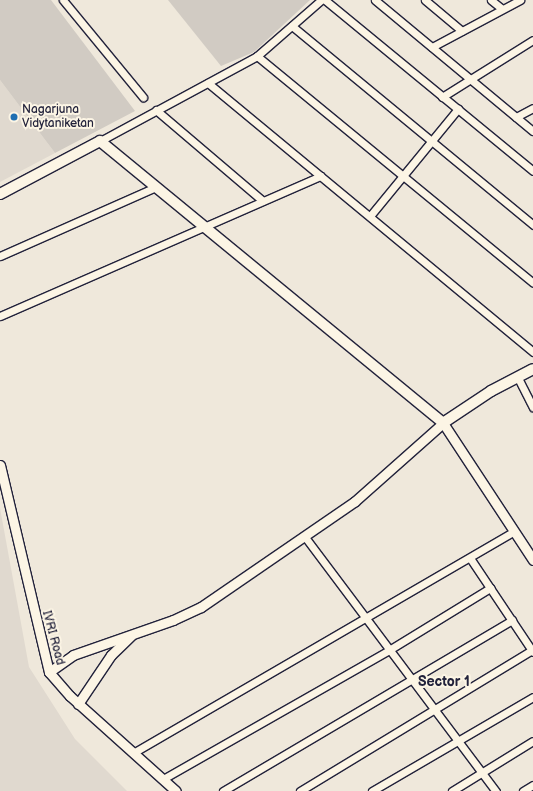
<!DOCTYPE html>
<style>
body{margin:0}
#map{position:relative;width:533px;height:791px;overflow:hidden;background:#efe8db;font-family:"Balsamiq Sans",sans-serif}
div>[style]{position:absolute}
.built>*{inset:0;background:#e0d9cf}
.green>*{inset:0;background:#d1cbc3}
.roads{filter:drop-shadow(1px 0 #22223b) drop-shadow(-1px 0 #22223b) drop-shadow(0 1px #22223b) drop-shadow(0 -1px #22223b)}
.minor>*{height:7px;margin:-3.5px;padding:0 3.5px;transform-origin:3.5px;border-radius:3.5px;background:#fcf5e5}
.tertiary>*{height:9px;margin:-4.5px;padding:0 4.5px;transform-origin:4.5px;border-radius:4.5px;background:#fcf5e5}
.secondary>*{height:10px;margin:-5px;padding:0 5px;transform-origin:5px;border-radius:5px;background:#fcf5e5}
.dots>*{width:11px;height:11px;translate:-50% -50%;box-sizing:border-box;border:2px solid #fcf5e5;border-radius:50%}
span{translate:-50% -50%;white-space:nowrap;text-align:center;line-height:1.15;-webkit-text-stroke:4px #fcf5e5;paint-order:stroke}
.poi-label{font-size:12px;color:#22223b}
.left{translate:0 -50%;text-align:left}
.street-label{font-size:12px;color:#22223b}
.quarter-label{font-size:14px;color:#22223b;font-weight:700}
</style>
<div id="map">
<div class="built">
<div style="clip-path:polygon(0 80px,55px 153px,0 182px)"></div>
<div style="clip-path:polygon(0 508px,29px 667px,75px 739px,127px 791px,0 791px)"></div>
</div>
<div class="green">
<div style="clip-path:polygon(0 0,51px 0,135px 111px,55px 153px,0 80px)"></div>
<div style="clip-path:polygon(168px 0,310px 0,254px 52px,221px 66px)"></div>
</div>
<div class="roads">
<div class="minor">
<div style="left:63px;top:0;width:126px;rotate:50.5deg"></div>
<div style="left:325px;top:0;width:269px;rotate:39.4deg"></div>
<div style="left:375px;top:0;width:205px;rotate:39.7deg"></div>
<div style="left:425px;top:0;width:48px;rotate:40deg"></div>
<div style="left:491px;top:0;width:14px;rotate:39deg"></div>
<div style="left:292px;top:26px;width:313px;rotate:39.5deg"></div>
<div style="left:432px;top:47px;width:100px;rotate:-28.1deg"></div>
<div style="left:257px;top:56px;width:357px;rotate:39.4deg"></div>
<div style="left:208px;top:83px;width:422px;rotate:39.6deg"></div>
<div style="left:442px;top:97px;width:107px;rotate:-32.1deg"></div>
<div style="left:156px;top:110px;width:140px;rotate:40.4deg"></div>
<div style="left:516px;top:117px;width:19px;rotate:-28deg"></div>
<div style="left:100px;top:141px;width:179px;rotate:-28.4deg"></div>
<div style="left:257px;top:56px;width:85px;rotate:-41.2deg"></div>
<div style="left:370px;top:216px;width:139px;rotate:-50.6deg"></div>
<div style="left:0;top:256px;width:171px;rotate:-23.9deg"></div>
<div style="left:0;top:316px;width:350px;rotate:-23.6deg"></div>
<div style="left:517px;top:376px;width:35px;rotate:63deg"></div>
<div style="left:305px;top:537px;width:318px;rotate:53.1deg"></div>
<div style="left:470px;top:558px;width:113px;rotate:56.2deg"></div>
<div style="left:133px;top:753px;width:441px;rotate:-30.2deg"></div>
<div style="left:163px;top:779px;width:260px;rotate:-29.7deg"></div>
<div style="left:389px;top:650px;width:119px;rotate:-31.5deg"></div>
<div style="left:223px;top:791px;width:336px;rotate:-30.6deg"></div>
<div style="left:300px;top:791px;width:271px;rotate:-31.3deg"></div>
<div style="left:372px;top:791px;width:186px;rotate:-30.3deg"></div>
<div style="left:452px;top:791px;width:95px;rotate:-31.7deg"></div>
<div style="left:523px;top:791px;width:12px;rotate:-31deg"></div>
</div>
<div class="tertiary">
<div style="left:0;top:465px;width:213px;rotate:76.7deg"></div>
<div style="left:49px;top:672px;width:32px;rotate:49deg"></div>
<div style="left:70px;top:696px;width:142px;rotate:41.9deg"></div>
<div style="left:49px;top:672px;width:29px;rotate:-35deg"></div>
<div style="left:73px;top:655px;width:106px;rotate:-19.3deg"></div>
<div style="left:173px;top:620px;width:31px;rotate:-25deg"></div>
<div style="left:201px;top:607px;width:186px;rotate:-34.5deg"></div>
<div style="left:354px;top:502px;width:119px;rotate:-41.6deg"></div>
<div style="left:443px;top:423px;width:164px;rotate:56.7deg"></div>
<div style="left:78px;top:704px;width:59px;rotate:-56deg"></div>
<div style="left:111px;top:655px;width:28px;rotate:-44deg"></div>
</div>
<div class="secondary">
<div style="left:0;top:194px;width:113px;rotate:-27.9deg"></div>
<div style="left:100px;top:141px;width:444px;rotate:39.4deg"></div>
<div style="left:443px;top:423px;width:58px;rotate:-33.7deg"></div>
<div style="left:491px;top:391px;width:47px;rotate:-27.6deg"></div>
</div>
</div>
<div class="dots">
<div style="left:14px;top:117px;background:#1f6fb2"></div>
</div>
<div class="poi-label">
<span class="left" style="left:22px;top:117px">Nagarjuna<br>Vidytaniketan</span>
</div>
<div class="street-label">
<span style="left:53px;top:638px;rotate:75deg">IVRI Road</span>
</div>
<div class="quarter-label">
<span style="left:444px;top:682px">Sector 1</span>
</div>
</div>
